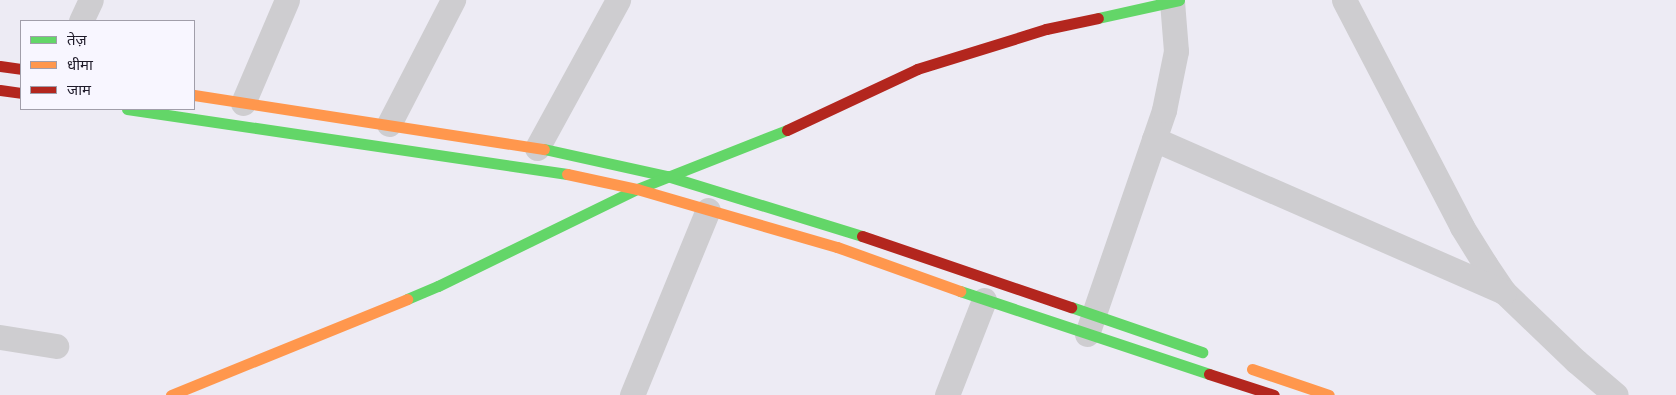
<!DOCTYPE html>
<meta charset="utf-8">
<style>
body{margin:0}
#map{position:relative;width:1676px;height:395px;overflow:hidden;background:#edebf4;font-family:"Source Serif 4","Noto Sans Devanagari",serif}
div>[style]{position:absolute}
.street>*{height:25px;margin:-12.5px;padding:0 12.5px;transform-origin:12.5px;border-radius:12.5px;background:#cecdd0}
.fast>*{height:11px;margin:-5.5px;padding:0 5.5px;transform-origin:5.5px;border-radius:5.5px;background:#63d668}
.slow>*{height:11px;margin:-5.5px;padding:0 5.5px;transform-origin:5.5px;border-radius:5.5px;background:#ff974d}
.jam>*{height:11px;margin:-5.5px;padding:0 5.5px;transform-origin:5.5px;border-radius:5.5px;background:#b3261e}
span{translate:-50% -50%;white-space:nowrap;text-align:center;line-height:1.15;-webkit-text-stroke:5px #f8f6ff;paint-order:stroke}
.legend{position:absolute;left:20px;top:20px;width:175px;height:90px;box-sizing:border-box;background:#f8f6ff;border:1px solid #a19eaa;margin:0;padding:6px 9px;list-style:none;font-size:15px;color:#1f1b2a}
.legend li{display:flex;align-items:center;gap:10px;height:25px}
.legend b{width:25px;border:1px solid #a19eaa}
</style>
<div id="map">
<div class="street">
<div style="left:1344px;top:0;width:256px;rotate:62.5deg"></div>
<div style="left:1462px;top:227px;width:44px;rotate:58.1deg"></div>
<div style="left:1485px;top:264px;width:34px;rotate:56deg"></div>
<div style="left:1504px;top:292px;width:100px;rotate:43.8deg"></div>
<div style="left:1576px;top:361px;width:52px;rotate:40.4deg"></div>
<div style="left:81px;top:21px;width:23px;rotate:-65deg"></div>
<div style="left:243px;top:103px;width:112px;rotate:-66.9deg"></div>
<div style="left:389px;top:124px;width:140px;rotate:-62.7deg"></div>
<div style="left:1154px;top:139px;width:382px;rotate:23.6deg"></div>
<div style="left:537px;top:148px;width:169px;rotate:-61.3deg"></div>
<div style="left:1087px;top:334px;width:237px;rotate:-71deg"></div>
<div style="left:1164px;top:110px;width:60px;rotate:-78.5deg"></div>
<div style="left:1176px;top:51px;width:50px;rotate:-94.6deg"></div>
<div style="left:0;top:337px;width:57px;rotate:9.1deg"></div>
<div style="left:632px;top:395px;width:200px;rotate:-67.7deg"></div>
<div style="left:947px;top:395px;width:102px;rotate:-68.7deg"></div>
</div>
<div class="fast">
<div style="left:1098px;top:18px;width:83px;rotate:-12.5deg"></div>
<div style="left:127px;top:109px;width:445px;rotate:8.4deg"></div>
<div style="left:544px;top:149px;width:126px;rotate:12.4deg"></div>
<div style="left:667px;top:176px;width:204px;rotate:17.1deg"></div>
<div style="left:960px;top:291px;width:262px;rotate:18.4deg"></div>
<div style="left:407px;top:299px;width:34px;rotate:-23deg"></div>
<div style="left:438px;top:286px;width:221px;rotate:-26deg"></div>
<div style="left:637px;top:189px;width:161px;rotate:-21.5deg"></div>
<div style="left:1071px;top:307px;width:139px;rotate:19deg"></div>
</div>
<div class="slow">
<div style="left:194px;top:95px;width:354px;rotate:8.8deg"></div>
<div style="left:567px;top:174px;width:72px;rotate:12.1deg"></div>
<div style="left:637px;top:189px;width:208px;rotate:16.2deg"></div>
<div style="left:837px;top:247px;width:131px;rotate:19.7deg"></div>
<div style="left:1252px;top:369px;width:81px;rotate:18.7deg"></div>
<div style="left:171px;top:395px;width:255px;rotate:-22.1deg"></div>
</div>
<div class="jam">
<div style="left:0;top:66px;width:21px;rotate:8deg"></div>
<div style="left:0;top:90px;width:21px;rotate:8deg"></div>
<div style="left:787px;top:130px;width:144px;rotate:-25.1deg"></div>
<div style="left:917px;top:69px;width:135px;rotate:-17.2deg"></div>
<div style="left:1046px;top:29px;width:53px;rotate:-11.9deg"></div>
<div style="left:862px;top:236px;width:221px;rotate:18.8deg"></div>
<div style="left:1209px;top:374px;width:68px;rotate:17.9deg"></div>
</div>
<ul class="legend">
<li><b style="height:6px;background:#63d668"></b>तेज़</li>
<li><b style="height:6px;background:#ff974d"></b>धीमा</li>
<li><b style="height:6px;background:#b3261e"></b>जाम</li>
</ul>
</div>
